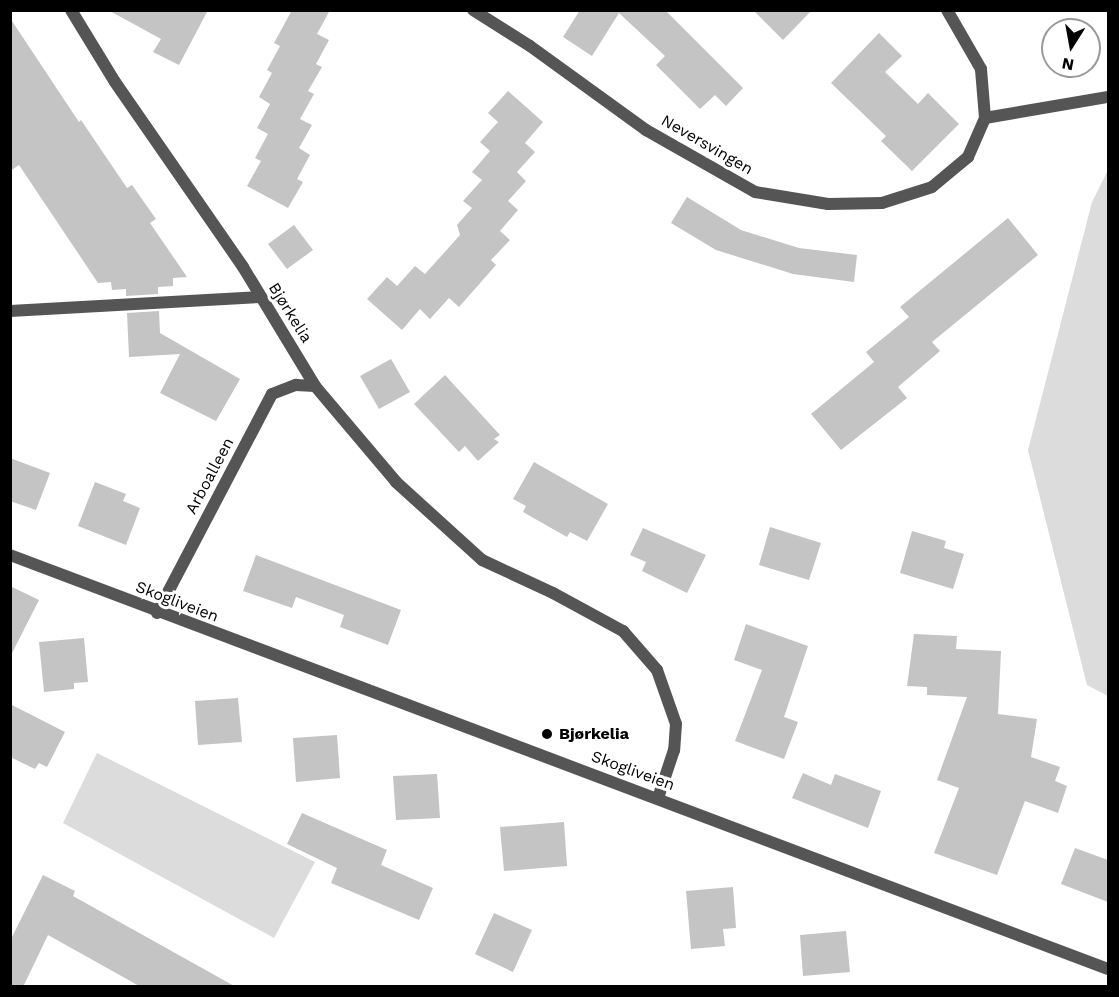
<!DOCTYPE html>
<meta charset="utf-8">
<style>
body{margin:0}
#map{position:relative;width:1119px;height:997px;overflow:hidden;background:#fff;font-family:"Work Sans",sans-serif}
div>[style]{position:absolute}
.green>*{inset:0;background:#dcdcdc}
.building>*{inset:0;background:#c4c4c4}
.lane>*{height:12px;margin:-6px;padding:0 6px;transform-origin:6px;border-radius:6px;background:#555}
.street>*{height:12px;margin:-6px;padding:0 6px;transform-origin:6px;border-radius:6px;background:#555}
.dots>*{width:16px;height:16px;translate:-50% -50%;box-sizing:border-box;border:3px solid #fff;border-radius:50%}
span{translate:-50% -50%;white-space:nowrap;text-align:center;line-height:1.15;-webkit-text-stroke:6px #fff;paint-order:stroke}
.street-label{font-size:16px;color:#000}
.poi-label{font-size:16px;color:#000;font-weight:700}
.left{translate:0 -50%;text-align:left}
.frame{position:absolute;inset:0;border:12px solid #000;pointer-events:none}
.north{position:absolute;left:1041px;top:18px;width:60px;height:60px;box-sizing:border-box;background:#fff;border:2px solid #999;border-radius:50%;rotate:191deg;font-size:16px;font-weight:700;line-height:24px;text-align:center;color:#000}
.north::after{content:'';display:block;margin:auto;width:21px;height:27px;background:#000;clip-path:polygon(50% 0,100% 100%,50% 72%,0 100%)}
</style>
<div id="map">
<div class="green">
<div style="clip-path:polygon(1108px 170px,1108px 696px,1087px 685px,1028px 450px,1092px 202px)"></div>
<div style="clip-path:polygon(97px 753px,315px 862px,274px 938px,63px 823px)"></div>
</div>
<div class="building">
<div style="clip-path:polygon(108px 10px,208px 10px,179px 65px,153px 52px,161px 39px)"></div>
<div style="clip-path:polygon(292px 10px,330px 10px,317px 34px,329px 40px,316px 64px,322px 67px,308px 91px,314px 94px,300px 119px,312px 125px,299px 148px,310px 155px,297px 179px,303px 182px,288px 208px,247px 186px,261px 161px,255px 158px,268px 134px,257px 128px,270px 104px,259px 97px,272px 73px,267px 70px,280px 46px,274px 43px)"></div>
<div style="clip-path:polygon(580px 10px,665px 10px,743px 88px,726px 106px,715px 95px,700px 109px,656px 65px,665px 56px,619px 13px,592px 56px,563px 37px)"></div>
<div style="clip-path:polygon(753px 10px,812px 10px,783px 40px)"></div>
<div style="clip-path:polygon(10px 18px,79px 122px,81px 120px,127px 188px,132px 185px,156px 219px,150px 223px,187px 277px,173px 278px,173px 286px,158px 287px,158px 294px,126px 296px,126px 289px,112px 290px,111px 282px,98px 283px,19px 165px,10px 171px)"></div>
<div style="clip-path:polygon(879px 33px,902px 56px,885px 72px,918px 104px,928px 93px,959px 124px,912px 171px,881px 141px,886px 136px,831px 83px)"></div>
<div style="clip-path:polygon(508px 91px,543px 122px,525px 143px,535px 152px,517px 172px,526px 181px,508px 201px,518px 210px,500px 231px,510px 240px,491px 260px,496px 265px,459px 307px,449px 298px,430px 319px,420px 309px,402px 330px,367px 299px,387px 277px,397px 286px,415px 266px,425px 274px,460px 235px,457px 225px,472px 208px,463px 201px,482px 180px,472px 172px,490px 151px,480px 142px,498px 122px,488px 113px)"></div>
<div style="clip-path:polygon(687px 197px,741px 230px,799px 248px,857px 255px,854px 282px,793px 274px,716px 250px,671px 223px)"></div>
<div style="clip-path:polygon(1008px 218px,1038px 255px,932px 342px,940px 351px,898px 387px,907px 398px,841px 450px,811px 414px,874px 362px,866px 352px,909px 317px,900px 307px)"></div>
<div style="clip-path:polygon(294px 225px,313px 250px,287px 269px,268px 244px)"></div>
<div style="clip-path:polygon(159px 311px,160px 333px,240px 379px,216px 421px,160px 393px,180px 354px,129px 357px,127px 313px)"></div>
<div style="clip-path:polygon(391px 359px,410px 392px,379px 409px,360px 376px)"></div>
<div style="clip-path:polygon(445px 375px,500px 435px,494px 439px,499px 442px,478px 461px,465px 446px,459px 452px,414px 404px)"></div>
<div style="clip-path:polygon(10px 458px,50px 473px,36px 510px,10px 501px)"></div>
<div style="clip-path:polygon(534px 462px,608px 504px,587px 541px,570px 532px,567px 537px,523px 512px,526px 506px,513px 499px)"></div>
<div style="clip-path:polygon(95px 482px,126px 494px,123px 501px,140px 508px,126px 545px,78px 526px)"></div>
<div style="clip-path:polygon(770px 527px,821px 543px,809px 580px,759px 565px)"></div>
<div style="clip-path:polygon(643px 528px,706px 555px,687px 593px,642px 571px,646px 562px,630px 555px)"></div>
<div style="clip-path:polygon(912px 531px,946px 541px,944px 548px,964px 554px,953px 589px,900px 573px)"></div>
<div style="clip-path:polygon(256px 555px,401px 610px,388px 645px,340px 627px,344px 615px,296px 597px,292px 608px,243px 591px)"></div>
<div style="clip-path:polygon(10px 586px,39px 600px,10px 657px)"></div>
<div style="clip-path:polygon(746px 624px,808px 646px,784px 717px,798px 722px,784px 759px,735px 741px,762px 670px,734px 660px)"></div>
<div style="clip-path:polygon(914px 634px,957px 636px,956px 649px,1001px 651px,998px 714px,1037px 719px,1031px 757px,1060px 767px,1055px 781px,1067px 786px,1058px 813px,1025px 801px,997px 875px,934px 853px,959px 788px,937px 780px,967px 697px,927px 695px,927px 687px,907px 686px)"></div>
<div style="clip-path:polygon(84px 638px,88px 682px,74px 683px,74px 689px,44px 692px,39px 642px)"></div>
<div style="clip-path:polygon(238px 698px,242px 742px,198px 745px,195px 701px)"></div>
<div style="clip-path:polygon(10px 704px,65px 732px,47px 767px,39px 763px,35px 769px,10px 757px)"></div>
<div style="clip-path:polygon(337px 735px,340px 778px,296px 782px,293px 738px)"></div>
<div style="clip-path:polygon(803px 773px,831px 785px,835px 774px,881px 791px,868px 828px,792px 798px)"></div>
<div style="clip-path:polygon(437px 774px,440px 818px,396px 820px,393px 776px)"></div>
<div style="clip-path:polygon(302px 813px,387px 850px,381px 865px,433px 888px,419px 920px,331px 883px,337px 868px,287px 844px)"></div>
<div style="clip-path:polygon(564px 822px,567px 866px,504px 871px,500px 827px)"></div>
<div style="clip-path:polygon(1075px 848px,1108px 860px,1108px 902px,1061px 884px)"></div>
<div style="clip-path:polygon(43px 875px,75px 891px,73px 896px,236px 987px,141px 987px,48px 935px,23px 987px,10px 987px,10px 941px)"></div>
<div style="clip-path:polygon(733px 887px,736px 928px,723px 929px,725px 946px,691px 949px,686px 891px)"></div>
<div style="clip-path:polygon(494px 913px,532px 930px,513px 972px,475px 954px)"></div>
<div style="clip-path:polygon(846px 931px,850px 972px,803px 976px,800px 935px)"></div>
</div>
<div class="lane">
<div style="left:985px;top:118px;width:125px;rotate:-9.7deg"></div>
<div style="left:10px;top:311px;width:251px;rotate:-3.2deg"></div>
<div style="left:157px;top:613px;width:247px;rotate:-62.3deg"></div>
<div style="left:272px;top:394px;width:26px;rotate:-21deg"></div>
<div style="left:296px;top:385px;width:19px;rotate:3deg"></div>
</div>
<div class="street">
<div style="left:71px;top:10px;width:84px;rotate:58.6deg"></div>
<div style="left:115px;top:82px;width:225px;rotate:55.3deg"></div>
<div style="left:243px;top:267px;width:139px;rotate:58.8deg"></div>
<div style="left:315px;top:386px;width:126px;rotate:49.8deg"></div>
<div style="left:396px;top:482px;width:116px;rotate:42.2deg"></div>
<div style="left:482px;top:560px;width:78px;rotate:24.9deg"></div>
<div style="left:553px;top:593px;width:80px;rotate:28.5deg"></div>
<div style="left:623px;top:631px;width:52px;rotate:48.9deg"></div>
<div style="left:657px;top:670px;width:57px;rotate:70.6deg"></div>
<div style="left:676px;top:724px;width:26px;rotate:94deg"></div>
<div style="left:674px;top:750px;width:51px;rotate:108.4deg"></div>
<div style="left:473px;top:10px;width:67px;rotate:32.3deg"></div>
<div style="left:530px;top:46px;width:143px;rotate:35.9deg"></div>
<div style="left:646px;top:130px;width:125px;rotate:29.6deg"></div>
<div style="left:755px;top:192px;width:74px;rotate:9.3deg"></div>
<div style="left:828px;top:204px;width:54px;rotate:-1.1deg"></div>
<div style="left:882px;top:203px;width:52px;rotate:-17.7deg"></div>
<div style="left:932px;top:187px;width:47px;rotate:-39.8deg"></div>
<div style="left:968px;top:157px;width:43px;rotate:-66.4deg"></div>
<div style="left:985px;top:118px;width:49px;rotate:-94.7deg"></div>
<div style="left:981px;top:69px;width:68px;rotate:-120deg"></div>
<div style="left:10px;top:555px;width:1173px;rotate:20.66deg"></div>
</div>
<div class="dots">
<div style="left:547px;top:734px;background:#000"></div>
</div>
<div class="street-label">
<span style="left:707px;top:145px;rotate:30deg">Neversvingen</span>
<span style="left:290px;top:313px;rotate:58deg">Bjørkelia</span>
<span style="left:210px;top:476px;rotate:-62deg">Arboalleen</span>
<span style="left:177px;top:602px;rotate:21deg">Skogliveien</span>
<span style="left:633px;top:771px;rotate:20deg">Skogliveien</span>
</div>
<div class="poi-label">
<span class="left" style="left:559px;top:734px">Bjørkelia</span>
</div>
<div class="frame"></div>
<div class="north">N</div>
</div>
